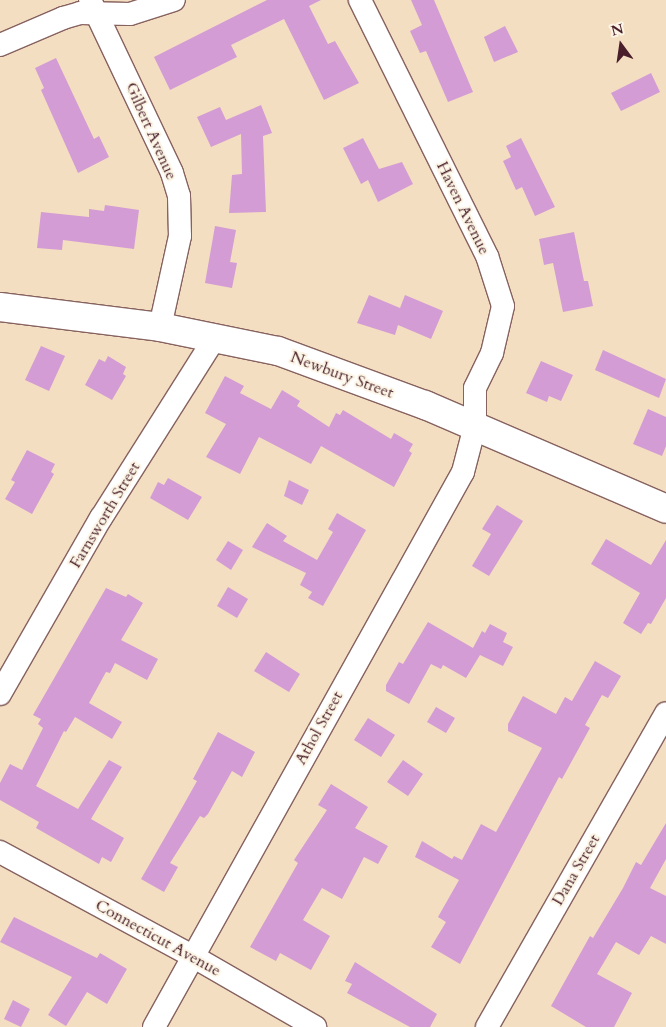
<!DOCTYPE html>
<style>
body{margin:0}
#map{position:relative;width:666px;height:1027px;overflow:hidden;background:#f4dec1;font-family:Cardo,serif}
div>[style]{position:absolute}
.building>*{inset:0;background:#d39cd4}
.roads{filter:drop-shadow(1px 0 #866260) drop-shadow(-1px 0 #866260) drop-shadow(0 1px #866260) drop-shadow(0 -1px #866260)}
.minor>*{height:22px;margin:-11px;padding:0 11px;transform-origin:11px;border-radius:11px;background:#fff}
.tertiary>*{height:28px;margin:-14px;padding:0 14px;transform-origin:14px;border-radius:14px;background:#fff}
span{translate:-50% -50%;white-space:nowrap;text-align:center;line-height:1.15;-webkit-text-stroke:4px #fcf5e5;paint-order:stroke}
.street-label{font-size:16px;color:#4a1f2b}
.north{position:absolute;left:596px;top:20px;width:50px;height:50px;-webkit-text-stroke:4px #fcf5e5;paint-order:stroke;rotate:346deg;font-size:14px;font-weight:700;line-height:20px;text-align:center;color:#4a1f2b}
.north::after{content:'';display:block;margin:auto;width:18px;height:22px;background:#4a1f2b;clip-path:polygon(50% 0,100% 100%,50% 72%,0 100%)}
</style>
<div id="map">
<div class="building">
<div style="clip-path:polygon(267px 0,321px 0,309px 6px,328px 44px,335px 41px,359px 83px,324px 100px,284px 19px,231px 45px,237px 57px,170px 90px,154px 57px)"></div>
<div style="clip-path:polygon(411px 0,434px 0,473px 92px,448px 102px,426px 51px,420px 53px,410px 31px,422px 25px)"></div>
<div style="clip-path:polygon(505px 26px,518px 52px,494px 62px,484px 37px)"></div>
<div style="clip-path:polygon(56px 58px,94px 139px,99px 136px,109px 157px,78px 173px,41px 90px,44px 88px,35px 68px)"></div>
<div style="clip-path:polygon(651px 73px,660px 92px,621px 111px,611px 93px)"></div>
<div style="clip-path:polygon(261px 105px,272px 133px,263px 136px,266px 212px,229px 213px,232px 175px,242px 174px,241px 134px,211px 147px,197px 117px,220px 107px,226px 120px)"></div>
<div style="clip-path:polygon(363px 138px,379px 169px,402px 162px,413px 184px,378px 202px,368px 180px,361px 184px,343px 148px)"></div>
<div style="clip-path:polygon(521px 138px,555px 207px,535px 216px,522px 187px,516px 190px,503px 161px,511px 157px,506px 146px)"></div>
<div style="clip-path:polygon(105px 205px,139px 210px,134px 249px,63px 240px,62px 250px,37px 248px,41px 212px,89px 217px,89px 209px,104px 211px)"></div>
<div style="clip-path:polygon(215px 226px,236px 230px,230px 262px,237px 263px,232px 288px,205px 283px)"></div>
<div style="clip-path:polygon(574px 232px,584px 281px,588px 281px,593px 306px,563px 312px,553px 263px,544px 265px,539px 239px)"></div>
<div style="clip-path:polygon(369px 295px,400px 308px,405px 295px,443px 311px,431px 339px,398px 325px,395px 335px,357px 323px)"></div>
<div style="clip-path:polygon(41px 346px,65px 356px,49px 391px,25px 380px)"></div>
<div style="clip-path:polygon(603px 350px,666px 379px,659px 398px,595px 370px)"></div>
<div style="clip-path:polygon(108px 356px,126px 367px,123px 374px,126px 376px,112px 400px,85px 385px,99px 359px,105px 362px)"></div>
<div style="clip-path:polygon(541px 361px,573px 375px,561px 401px,549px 396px,547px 402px,526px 393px)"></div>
<div style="clip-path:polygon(225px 376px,244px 386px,240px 393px,271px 409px,282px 390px,300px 401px,297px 406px,329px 427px,336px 413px,340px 415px,343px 410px,391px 439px,394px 433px,413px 444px,409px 451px,412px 453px,394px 487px,321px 446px,311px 464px,259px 437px,240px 474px,206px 457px,226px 424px,205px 413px)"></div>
<div style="clip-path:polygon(648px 409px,666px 417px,666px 446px,662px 456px,633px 444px)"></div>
<div style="clip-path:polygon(27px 450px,55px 464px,51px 472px,54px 474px,32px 514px,5px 499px,15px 482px,11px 480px)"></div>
<div style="clip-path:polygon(168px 478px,202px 497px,188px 520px,150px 498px,158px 482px,164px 485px)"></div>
<div style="clip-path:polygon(289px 480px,309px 490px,302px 505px,284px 496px)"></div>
<div style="clip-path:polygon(497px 505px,523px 521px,489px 576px,472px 566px,491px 534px,482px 529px)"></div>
<div style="clip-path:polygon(337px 513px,366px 530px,323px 606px,308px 598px,312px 592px,300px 585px,306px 573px,252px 547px,267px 523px,287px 536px,283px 541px,317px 560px,333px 532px,328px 529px)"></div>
<div style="clip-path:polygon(606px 539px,651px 565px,666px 540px,666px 598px,651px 624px,648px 623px,641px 634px,623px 623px,640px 593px,591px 564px)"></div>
<div style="clip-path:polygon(228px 541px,243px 550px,231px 570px,216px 560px)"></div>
<div style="clip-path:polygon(228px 587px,248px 599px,237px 618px,217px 606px)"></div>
<div style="clip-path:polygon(106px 588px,126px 597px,128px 594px,143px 603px,121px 640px,158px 659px,147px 680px,115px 663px,110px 673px,106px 672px,89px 703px,122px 722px,112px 739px,75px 717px,66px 732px,64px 731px,36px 786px,78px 809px,109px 760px,122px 767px,91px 819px,124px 838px,111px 862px,102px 857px,99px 864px,36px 828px,39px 822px,0 800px,0 783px,10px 764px,22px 770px,43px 728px,38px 724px,41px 719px,33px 715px)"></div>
<div style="clip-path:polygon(428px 622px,473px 648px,482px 631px,485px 633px,490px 624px,507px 633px,503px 642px,513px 647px,503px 666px,480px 655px,466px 678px,443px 665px,441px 669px,431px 664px,409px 704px,386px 691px,386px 685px,399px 662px,403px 664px)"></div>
<div style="clip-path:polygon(266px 652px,300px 674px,289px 692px,254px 671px)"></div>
<div style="clip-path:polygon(595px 661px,621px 676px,608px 698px,602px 695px,585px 725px,590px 728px,562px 779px,559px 777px,460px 964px,431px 947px,446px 922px,438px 917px,459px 880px,415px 857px,422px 841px,452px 859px,454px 856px,462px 860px,481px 824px,496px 832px,542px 748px,508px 731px,508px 724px,523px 696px,556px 714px,565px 697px,572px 701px)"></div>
<div style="clip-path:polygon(436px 707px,455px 718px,446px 733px,427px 722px)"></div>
<div style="clip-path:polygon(368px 718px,395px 735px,381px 757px,354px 740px)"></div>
<div style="clip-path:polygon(218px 732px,255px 752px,242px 777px,232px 771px,208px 814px,204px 818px,200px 816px,170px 863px,178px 867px,164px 892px,141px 879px,183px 806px,197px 781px,193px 779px)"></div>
<div style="clip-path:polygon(403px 760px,423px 774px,408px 796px,387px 782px)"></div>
<div style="clip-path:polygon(331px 784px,368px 807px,355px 828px,388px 846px,378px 864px,364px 857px,342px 899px,322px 888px,303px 920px,330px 936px,311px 970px,280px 953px,276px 961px,250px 947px,298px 863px,294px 860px,327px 810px,318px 805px)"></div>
<div style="clip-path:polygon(666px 823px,666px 859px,650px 888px,666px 896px,666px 944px,651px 936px,639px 955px,616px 942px,597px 974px,632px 993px,614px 1027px,586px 1027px,551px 1006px,590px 936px,593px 938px,623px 888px,636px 862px,641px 865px)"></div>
<div style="clip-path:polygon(14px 917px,97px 958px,100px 953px,127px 969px,107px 1004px,87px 992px,66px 1026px,48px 1015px,72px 977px,0 942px)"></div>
<div style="clip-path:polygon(355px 962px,437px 1014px,430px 1027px,410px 1027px,347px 993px,352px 984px,345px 981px)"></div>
<div style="clip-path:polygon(13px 1000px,30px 1009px,21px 1027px,4px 1019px)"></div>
</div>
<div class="roads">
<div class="minor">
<div style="left:90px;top:0;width:191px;rotate:64.6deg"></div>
<div style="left:172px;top:173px;width:24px;rotate:73deg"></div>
<div style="left:179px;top:196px;width:40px;rotate:88.6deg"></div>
<div style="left:180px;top:236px;width:93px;rotate:102.4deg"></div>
<div style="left:0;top:45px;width:69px;rotate:-23.2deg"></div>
<div style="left:63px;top:18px;width:18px;rotate:-16deg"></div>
<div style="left:80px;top:13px;width:50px;rotate:1.1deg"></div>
<div style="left:130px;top:14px;width:46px;rotate:-17.7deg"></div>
<div style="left:0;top:694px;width:203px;rotate:-60.2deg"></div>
<div style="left:101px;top:518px;width:213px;rotate:-57.7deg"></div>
<div style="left:0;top:852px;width:221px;rotate:28.4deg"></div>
<div style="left:194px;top:957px;width:140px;rotate:30deg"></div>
<div style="left:154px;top:1027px;width:635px;rotate:-60.89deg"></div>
<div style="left:463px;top:472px;width:48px;rotate:-75.4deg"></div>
<div style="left:475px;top:426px;width:38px;rotate:-90deg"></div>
<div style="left:475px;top:388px;width:39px;rotate:-64deg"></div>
<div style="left:492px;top:353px;width:48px;rotate:-76.8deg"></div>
<div style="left:503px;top:306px;width:52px;rotate:-107.7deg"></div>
<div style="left:487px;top:256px;width:286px;rotate:-116.4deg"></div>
<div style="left:487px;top:1027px;width:361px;rotate:-60.3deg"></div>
</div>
<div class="tertiary">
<div style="left:0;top:307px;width:161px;rotate:7.1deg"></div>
<div style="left:160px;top:327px;width:120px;rotate:11.5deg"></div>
<div style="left:278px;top:351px;width:157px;rotate:20.2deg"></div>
<div style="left:425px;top:405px;width:262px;rotate:23.3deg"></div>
</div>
</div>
<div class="street-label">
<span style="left:151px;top:131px;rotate:66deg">Gilbert Avenue</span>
<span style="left:463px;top:208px;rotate:64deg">Haven Avenue</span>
<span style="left:342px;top:375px;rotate:20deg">Newbury Street</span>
<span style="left:105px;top:515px;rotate:-59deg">Farnsworth Street</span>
<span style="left:319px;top:728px;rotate:-61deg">Athol Street</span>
<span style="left:576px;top:870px;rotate:-60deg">Dana Street</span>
<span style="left:158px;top:938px;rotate:29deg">Connecticut Avenue</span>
</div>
<div class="north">N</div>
</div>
